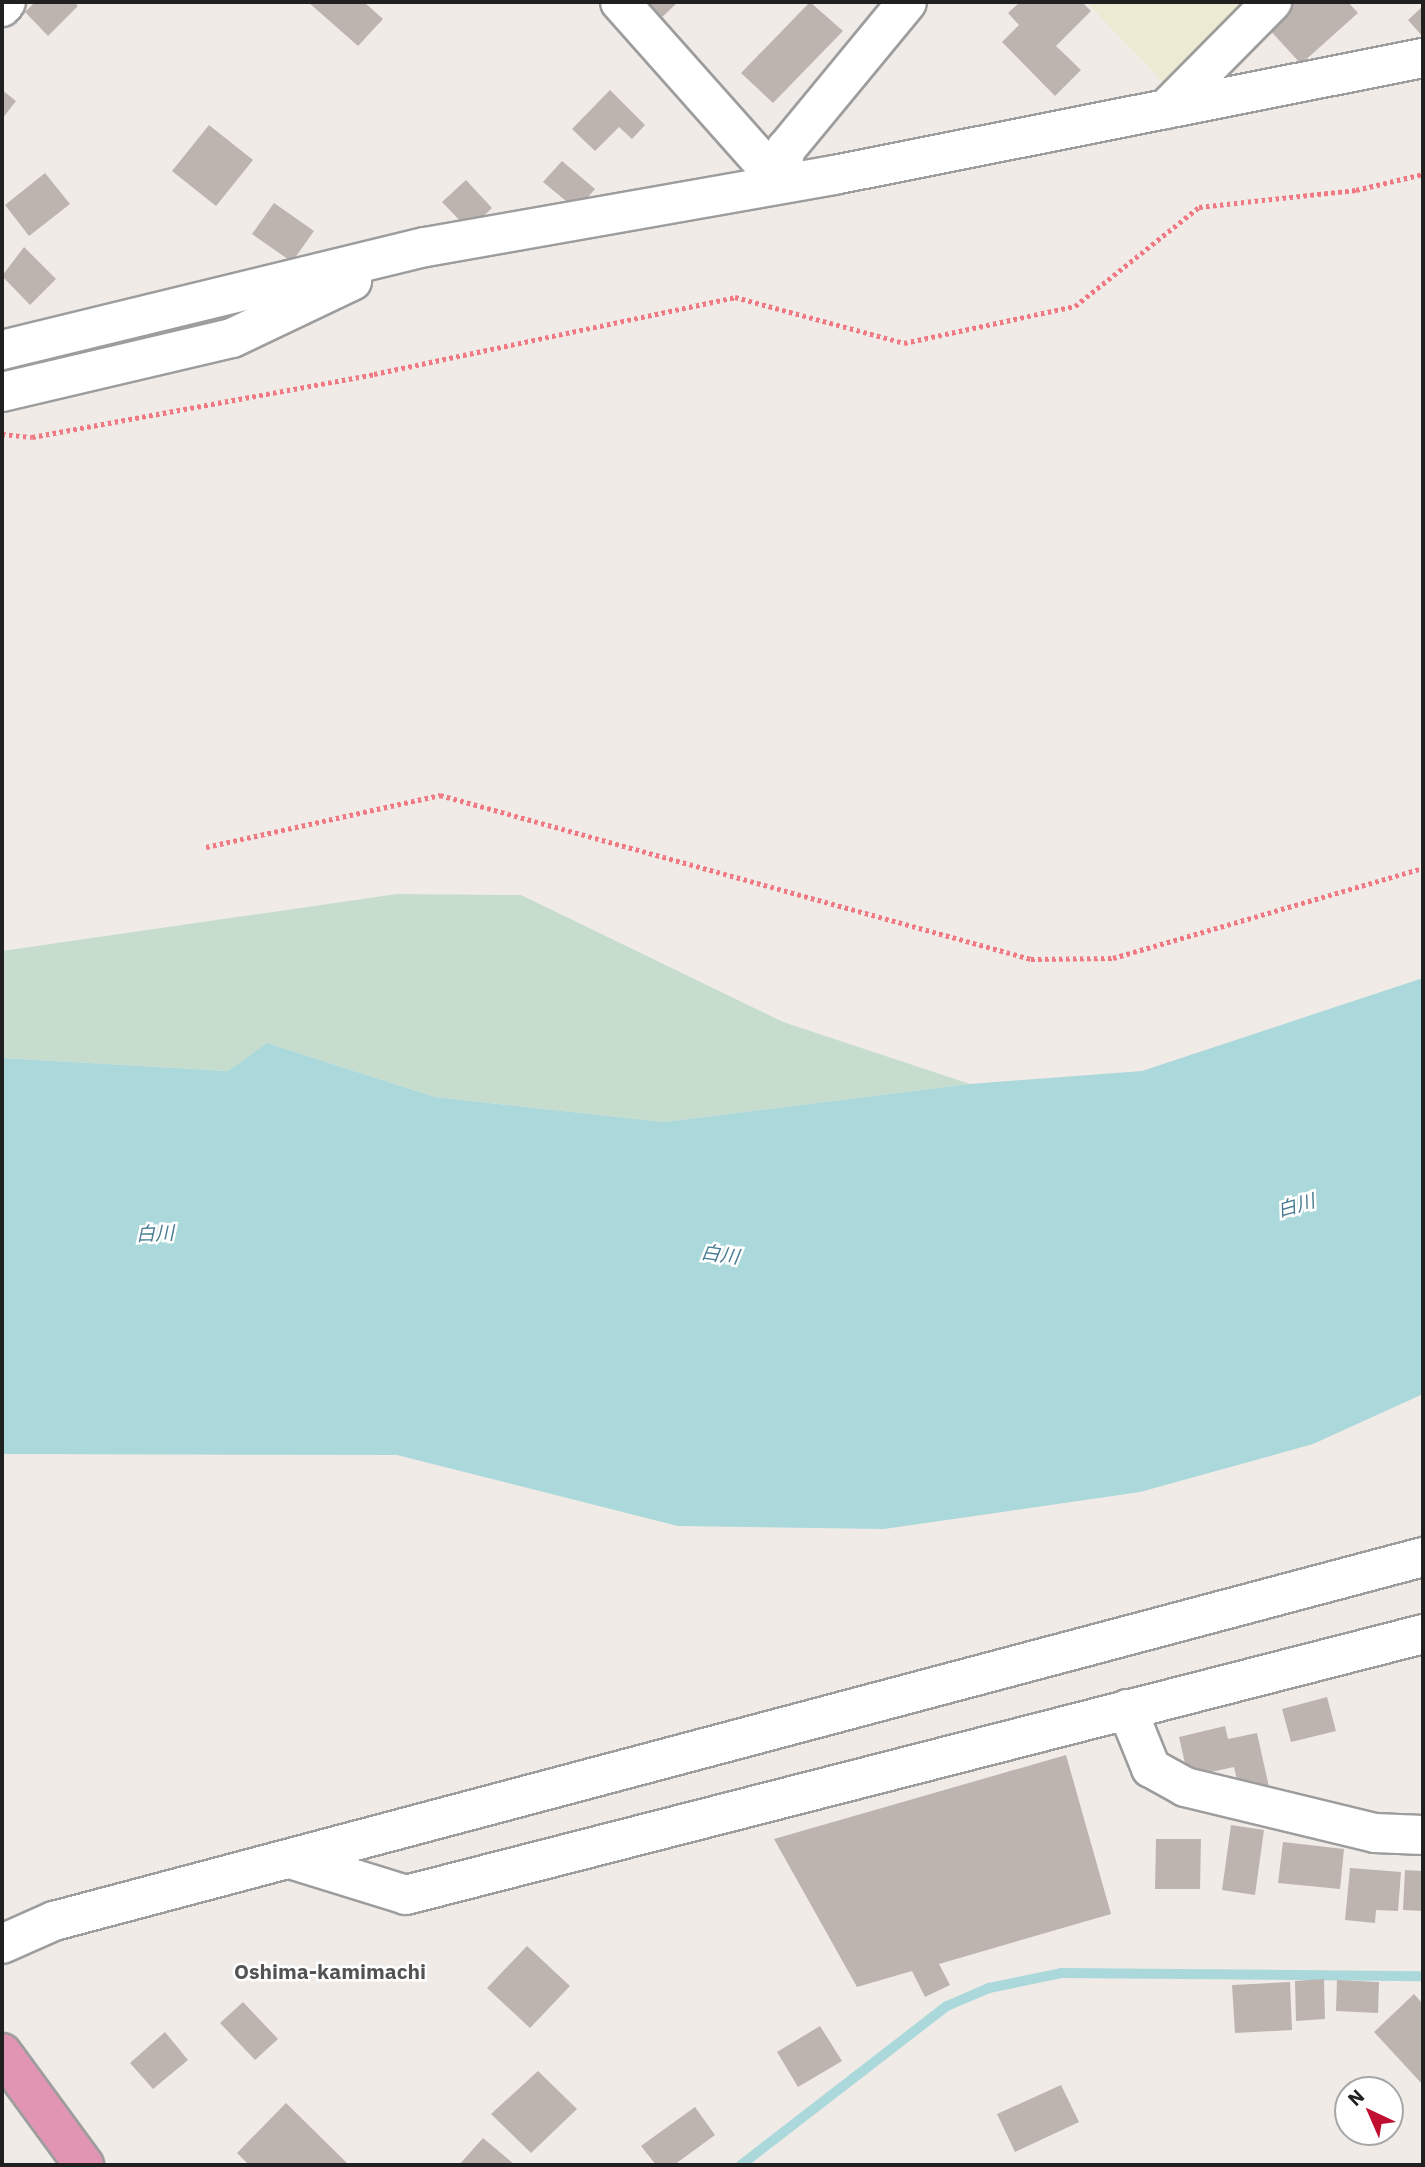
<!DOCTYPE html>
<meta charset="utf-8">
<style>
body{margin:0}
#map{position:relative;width:1425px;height:2167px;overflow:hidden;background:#f0ebe7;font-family:"IBM Plex Sans","Noto Sans JP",sans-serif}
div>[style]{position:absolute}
.farmland>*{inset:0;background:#edead4}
.wetland>*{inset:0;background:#c6ddce}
.water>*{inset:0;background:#abd8da}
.stream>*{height:10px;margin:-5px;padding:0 5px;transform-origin:5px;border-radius:5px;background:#abd8da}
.building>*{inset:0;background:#bdb4b0}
.path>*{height:4.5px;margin-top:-2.25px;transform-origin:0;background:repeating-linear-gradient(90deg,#f07983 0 3.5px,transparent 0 7px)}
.roads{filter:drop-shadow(2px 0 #9d9d9d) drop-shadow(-2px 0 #9d9d9d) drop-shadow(0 2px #9d9d9d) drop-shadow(0 -2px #9d9d9d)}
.minor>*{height:38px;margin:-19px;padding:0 19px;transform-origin:19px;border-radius:19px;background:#fff}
.highway>*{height:38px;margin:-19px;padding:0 19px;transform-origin:19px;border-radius:19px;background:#e195b2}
span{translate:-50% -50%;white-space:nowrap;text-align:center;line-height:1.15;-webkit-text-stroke:5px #fff;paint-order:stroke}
.water-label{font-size:19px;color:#497c92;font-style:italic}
.quarter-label{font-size:21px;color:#535353;font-weight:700}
.frame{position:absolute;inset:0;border:4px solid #202020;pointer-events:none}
.north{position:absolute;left:1334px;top:2076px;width:70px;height:70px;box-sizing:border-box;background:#fff;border:2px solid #a6a6a6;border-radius:50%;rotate:316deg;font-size:19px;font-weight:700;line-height:28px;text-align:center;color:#202020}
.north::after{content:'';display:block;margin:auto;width:24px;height:32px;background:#c10f32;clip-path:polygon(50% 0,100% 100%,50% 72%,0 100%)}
</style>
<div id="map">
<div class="farmland">
<div style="clip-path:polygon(1086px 2px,1277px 2px,1177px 97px)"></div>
</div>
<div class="wetland">
<div style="clip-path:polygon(397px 894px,521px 895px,783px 1022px,970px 1084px,664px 1122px,435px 1097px,267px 1043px,229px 1071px,2px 1058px,2px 951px)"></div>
</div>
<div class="water">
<div style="clip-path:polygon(1423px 978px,1423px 1394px,1313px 1444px,1140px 1492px,884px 1529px,678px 1526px,397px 1455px,2px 1454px,2px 1058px,228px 1071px,267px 1043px,435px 1097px,664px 1122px,970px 1084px,1142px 1071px)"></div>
</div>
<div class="stream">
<div style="left:741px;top:2165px;width:260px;rotate:-37.7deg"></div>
<div style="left:947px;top:2006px;width:46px;rotate:-23.2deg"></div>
<div style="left:989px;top:1988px;width:75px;rotate:-11.6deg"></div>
<div style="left:1062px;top:1973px;width:361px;rotate:0.5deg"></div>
</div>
<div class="building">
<div style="clip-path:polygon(35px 2px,74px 2px,78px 6px,48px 36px,25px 12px)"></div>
<div style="clip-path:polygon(308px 2px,364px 2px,383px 19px,358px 46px)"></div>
<div style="clip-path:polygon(643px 2px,678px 2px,660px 19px)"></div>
<div style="clip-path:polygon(810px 2px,843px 31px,773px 103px,741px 73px)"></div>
<div style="clip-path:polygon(1020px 2px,1082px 2px,1091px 11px,1056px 46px,1081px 70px,1055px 96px,1002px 42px,1019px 25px,1008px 13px)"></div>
<div style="clip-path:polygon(1294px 2px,1348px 2px,1358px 13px,1301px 64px,1267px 27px)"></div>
<div style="clip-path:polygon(1423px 6px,1423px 37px,1408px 20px)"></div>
<div style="clip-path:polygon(2px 90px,16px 101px,2px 119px)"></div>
<div style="clip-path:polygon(610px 90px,645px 125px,632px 139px,619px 127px,595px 151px,572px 129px)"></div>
<div style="clip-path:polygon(209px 125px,253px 160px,216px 206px,172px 171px)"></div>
<div style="clip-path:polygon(562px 161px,595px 189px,577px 210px,543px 182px)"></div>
<div style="clip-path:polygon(45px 173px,70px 204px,29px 236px,5px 205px)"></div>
<div style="clip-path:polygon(466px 180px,492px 208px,469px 230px,442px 202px)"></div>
<div style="clip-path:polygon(274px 203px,314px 231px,292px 262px,252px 234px)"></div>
<div style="clip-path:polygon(24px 247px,56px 279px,30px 305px,2px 276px)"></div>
<div style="clip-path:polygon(1327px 1697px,1336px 1731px,1291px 1742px,1282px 1709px)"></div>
<div style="clip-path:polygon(1225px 1726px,1228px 1739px,1257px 1733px,1269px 1787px,1240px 1793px,1234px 1767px,1188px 1777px,1179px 1737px)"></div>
<div style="clip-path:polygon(1066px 1755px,1111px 1914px,939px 1964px,950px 1985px,925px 1997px,912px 1971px,857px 1987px,774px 1839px)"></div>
<div style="clip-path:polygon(1231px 1825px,1264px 1830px,1255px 1895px,1222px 1890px)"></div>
<div style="clip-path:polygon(1156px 1839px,1201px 1839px,1200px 1889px,1155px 1889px)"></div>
<div style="clip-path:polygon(1283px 1842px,1344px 1849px,1340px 1889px,1278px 1883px)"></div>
<div style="clip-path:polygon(1350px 1868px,1401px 1872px,1398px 1911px,1376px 1910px,1375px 1923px,1345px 1920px)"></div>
<div style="clip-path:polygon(1405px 1870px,1423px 1871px,1423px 1911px,1403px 1910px)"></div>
<div style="clip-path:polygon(527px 1946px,570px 1986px,530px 2028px,487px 1988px)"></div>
<div style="clip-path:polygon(1324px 1979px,1325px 2019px,1296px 2021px,1295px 1981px)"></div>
<div style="clip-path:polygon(1337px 1980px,1379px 1982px,1378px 2013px,1336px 2011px)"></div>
<div style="clip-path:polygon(1290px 1982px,1292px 2030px,1235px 2033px,1232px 1985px)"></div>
<div style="clip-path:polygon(1414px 1994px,1423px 2004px,1423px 2085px,1374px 2032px)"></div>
<div style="clip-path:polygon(243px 2002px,278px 2039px,255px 2060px,220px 2023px)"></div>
<div style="clip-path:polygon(820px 2026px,842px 2061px,798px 2087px,777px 2052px)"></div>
<div style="clip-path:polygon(165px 2032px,188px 2060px,153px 2089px,130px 2063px)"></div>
<div style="clip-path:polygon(538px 2071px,577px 2109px,531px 2153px,491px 2114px)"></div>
<div style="clip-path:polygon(1061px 2085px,1079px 2122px,1015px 2152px,997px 2114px)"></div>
<div style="clip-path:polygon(286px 2103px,349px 2165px,249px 2165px,237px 2153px)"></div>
<div style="clip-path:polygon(695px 2107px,715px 2135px,674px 2165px,656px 2165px,641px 2146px)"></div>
<div style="clip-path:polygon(483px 2138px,515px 2165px,459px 2165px)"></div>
</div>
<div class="path">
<div style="left:2px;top:434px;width:30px;rotate:6deg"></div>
<div style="left:32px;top:437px;width:348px;rotate:-10.4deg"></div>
<div style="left:374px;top:374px;width:369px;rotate:-12deg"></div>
<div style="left:735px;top:297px;width:175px;rotate:15.2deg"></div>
<div style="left:904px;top:343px;width:175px;rotate:-12.2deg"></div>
<div style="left:1075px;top:306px;width:159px;rotate:-38.6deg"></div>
<div style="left:1199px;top:207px;width:158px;rotate:-6.2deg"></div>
<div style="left:1356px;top:190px;width:69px;rotate:-13.4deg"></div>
<div style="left:206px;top:847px;width:240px;rotate:-12.5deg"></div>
<div style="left:440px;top:795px;width:613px;rotate:15.51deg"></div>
<div style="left:1031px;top:959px;width:82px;rotate:-0.7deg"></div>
<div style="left:1113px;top:958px;width:323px;rotate:-16.2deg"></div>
</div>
<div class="roads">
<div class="minor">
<div style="left:620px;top:2px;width:239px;rotate:48.4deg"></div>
<div style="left:2px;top:7px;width:6px;rotate:-51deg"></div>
<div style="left:1166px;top:109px;width:151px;rotate:-45.3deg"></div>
<div style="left:779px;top:181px;width:33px;rotate:-78deg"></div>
<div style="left:786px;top:149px;width:190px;rotate:-50.5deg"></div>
<div style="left:2px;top:350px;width:436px;rotate:-13.7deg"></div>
<div style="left:426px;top:247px;width:414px;rotate:-10deg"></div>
<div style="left:834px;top:175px;width:601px;rotate:-11.24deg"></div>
<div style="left:2px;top:392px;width:236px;rotate:-13.2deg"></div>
<div style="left:232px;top:338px;width:133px;rotate:-25.4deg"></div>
<div style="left:1127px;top:1709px;width:64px;rotate:67.9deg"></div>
<div style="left:1151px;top:1768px;width:39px;rotate:29deg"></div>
<div style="left:1185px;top:1787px;width:195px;rotate:13.6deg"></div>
<div style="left:1375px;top:1833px;width:48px;rotate:2.4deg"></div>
<div style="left:290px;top:1859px;width:121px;rotate:17.2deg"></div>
<div style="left:406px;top:1895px;width:1050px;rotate:-14.39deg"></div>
<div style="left:2px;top:1944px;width:57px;rotate:-23.9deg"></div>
<div style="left:54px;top:1921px;width:1417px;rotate:-14.89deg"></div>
</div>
<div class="highway">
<div style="left:2px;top:2053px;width:139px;rotate:53.8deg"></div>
</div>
</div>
<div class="water-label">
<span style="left:1296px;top:1206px;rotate:-16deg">白川</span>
<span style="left:155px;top:1234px;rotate:-2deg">白川</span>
<span style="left:720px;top:1255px;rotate:8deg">白川</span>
</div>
<div class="quarter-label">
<span style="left:330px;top:1971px">Oshima-kamimachi</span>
</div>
<div class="frame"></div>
<div class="north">N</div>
</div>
